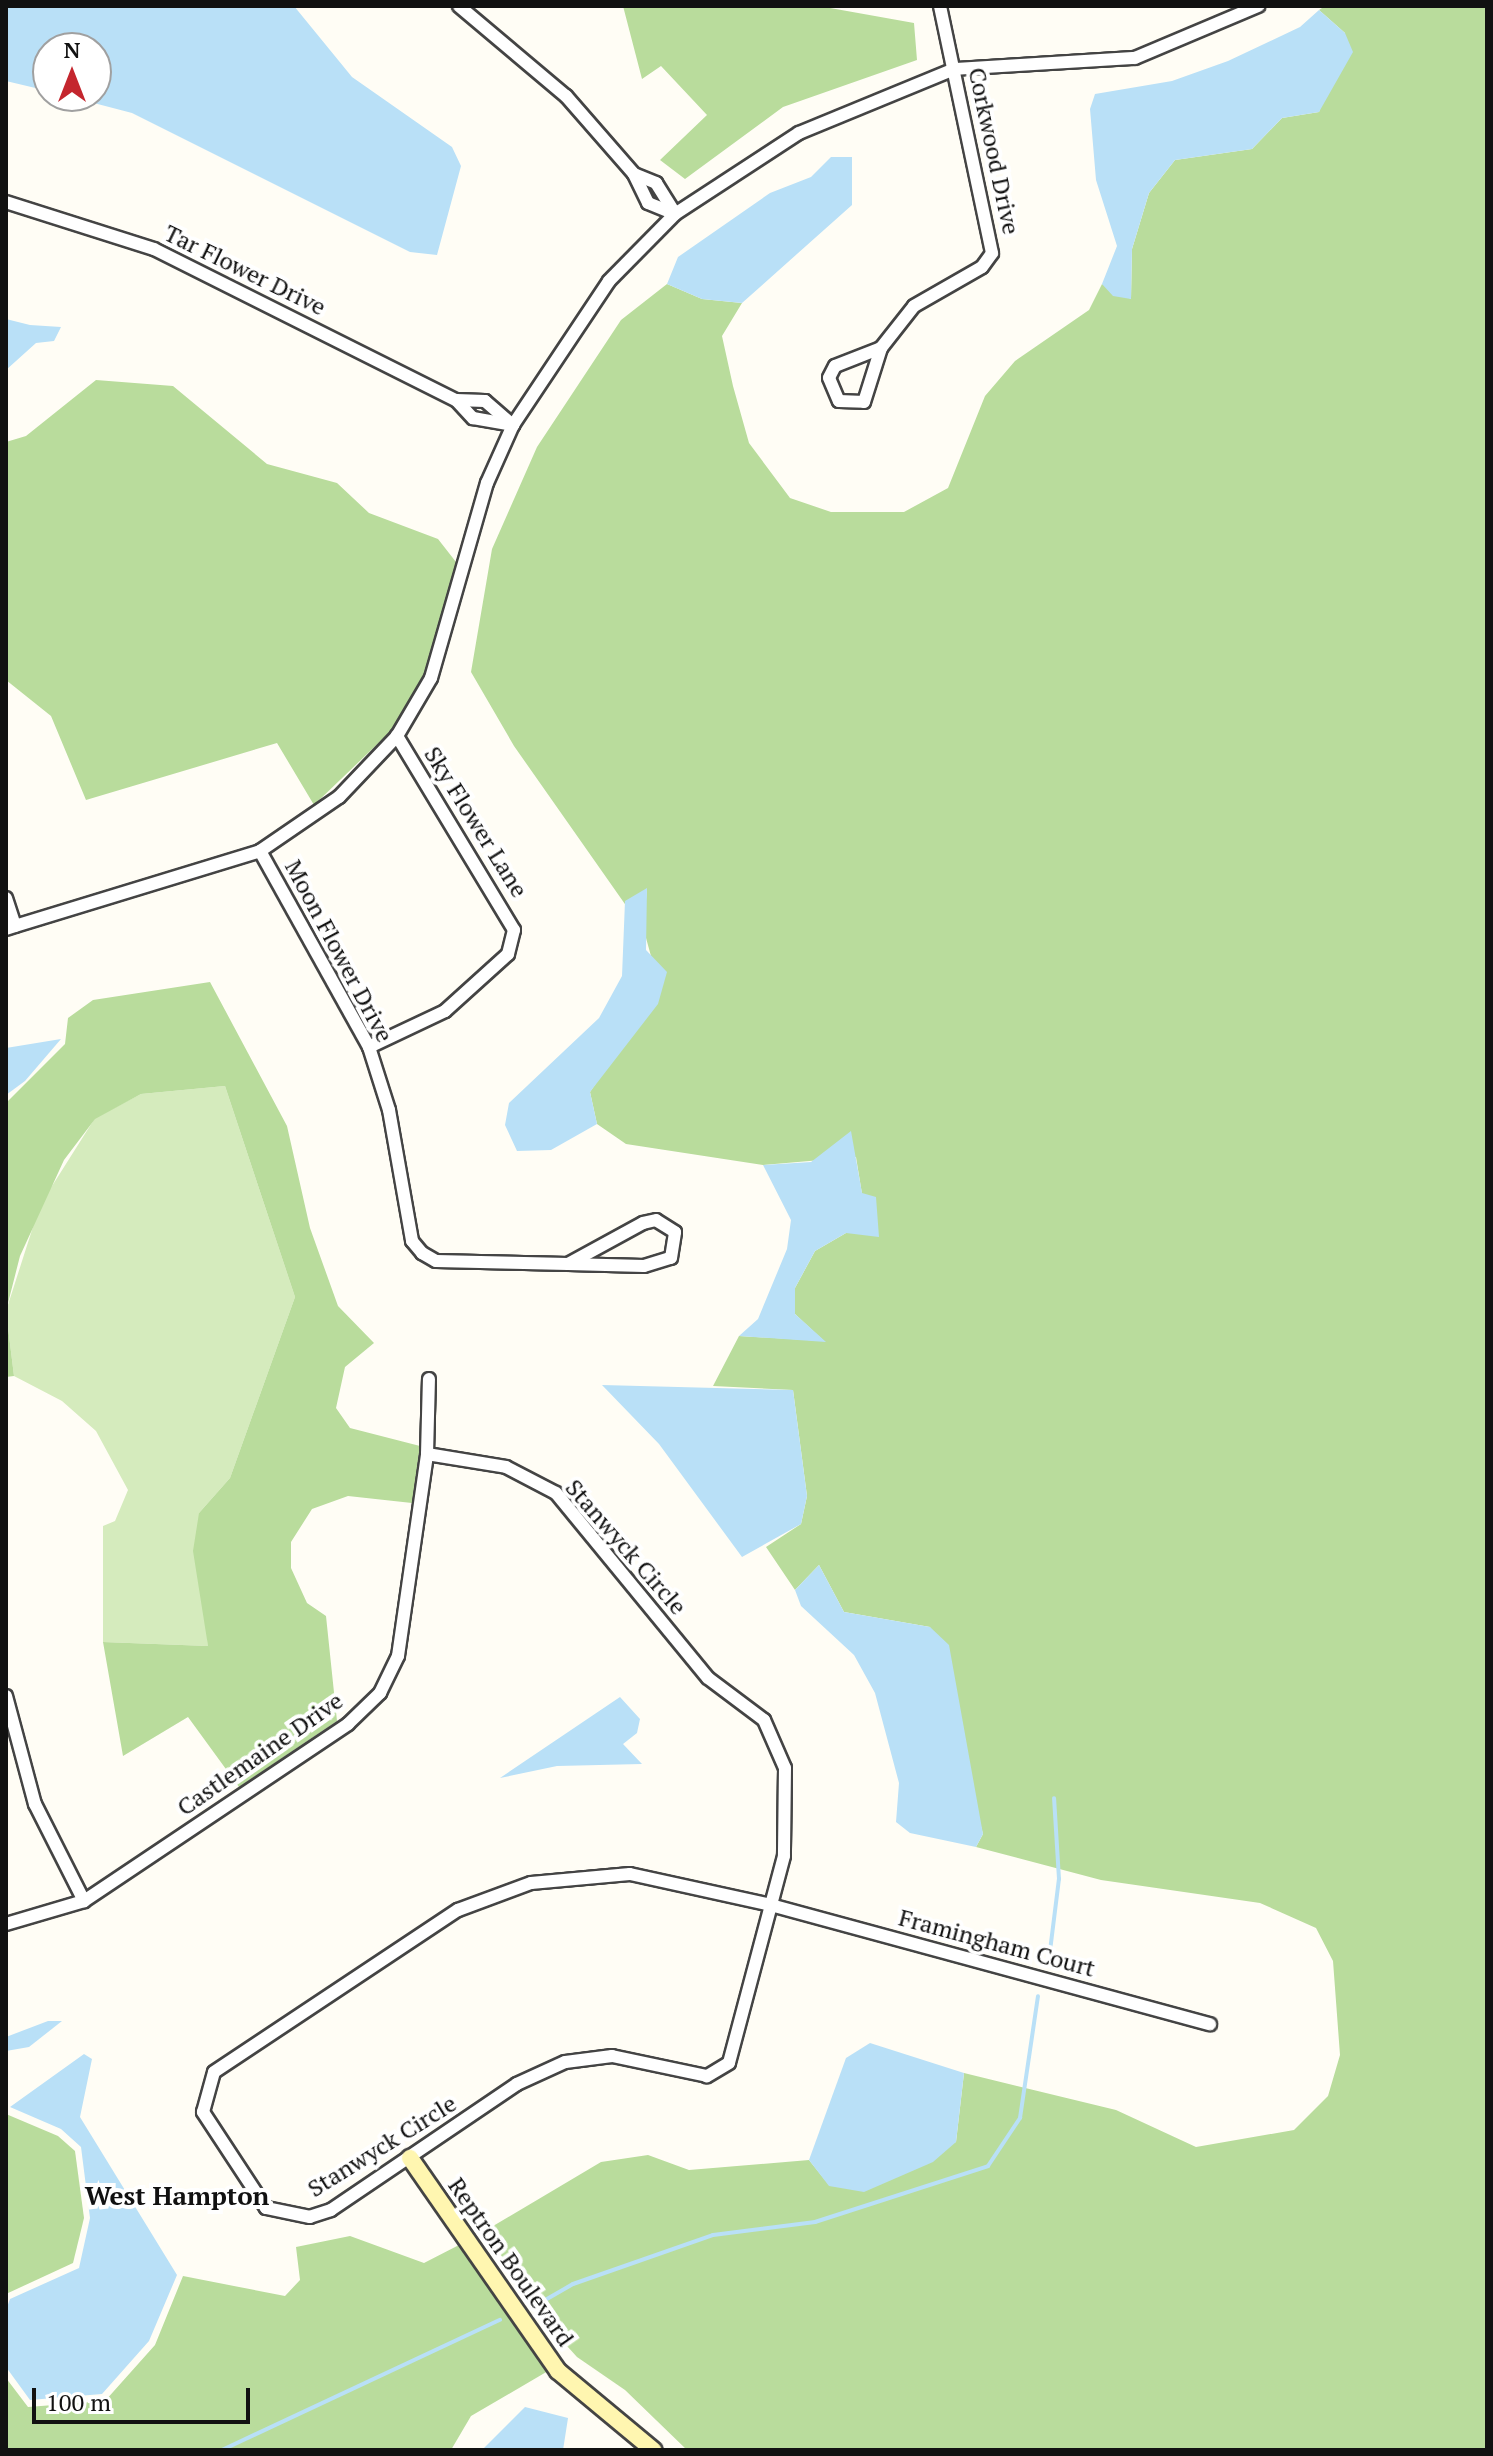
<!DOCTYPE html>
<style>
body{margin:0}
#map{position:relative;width:1493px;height:2456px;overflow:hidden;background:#fffdf5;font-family:"PT Serif",serif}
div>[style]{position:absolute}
.green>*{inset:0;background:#d5ebbd}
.forest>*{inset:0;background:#b9dc9c}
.water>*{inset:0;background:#b9e0f7}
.stream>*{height:4px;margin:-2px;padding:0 2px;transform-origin:2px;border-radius:2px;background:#b9e0f7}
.roads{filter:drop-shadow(2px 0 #444) drop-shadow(-2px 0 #444) drop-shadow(0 2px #444) drop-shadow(0 -2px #444)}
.street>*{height:12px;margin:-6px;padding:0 6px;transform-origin:6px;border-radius:6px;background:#fff}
.secondary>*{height:16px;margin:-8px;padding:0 8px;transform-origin:8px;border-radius:8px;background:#fff6b0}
span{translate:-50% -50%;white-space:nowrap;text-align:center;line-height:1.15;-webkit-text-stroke:8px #fff;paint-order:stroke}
.street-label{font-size:24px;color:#111}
.neighbourhood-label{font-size:26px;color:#111;font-weight:700}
.frame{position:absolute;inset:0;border:8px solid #111;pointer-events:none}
.north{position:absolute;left:32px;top:32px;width:80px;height:80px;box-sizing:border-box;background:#fff;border:2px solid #a0a0a0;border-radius:50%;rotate:0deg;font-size:22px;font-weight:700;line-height:32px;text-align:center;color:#111}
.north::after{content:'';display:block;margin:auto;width:28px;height:36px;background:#c4262e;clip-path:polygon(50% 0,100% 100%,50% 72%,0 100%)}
.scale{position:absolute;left:32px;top:2388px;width:218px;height:36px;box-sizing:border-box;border:4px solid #111;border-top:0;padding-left:10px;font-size:24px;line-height:28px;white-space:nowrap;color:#111;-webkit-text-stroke:6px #fff;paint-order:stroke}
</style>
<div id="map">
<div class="green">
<div style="clip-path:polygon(225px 1086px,295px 1297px,230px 1478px,199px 1513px,208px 1646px,103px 1642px,103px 1526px,115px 1521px,128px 1490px,96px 1431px,62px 1401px,14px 1376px,6px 1311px,40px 1205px,95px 1118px,141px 1094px)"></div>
</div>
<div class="forest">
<div style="clip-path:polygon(623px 6px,819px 6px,914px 23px,917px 60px,783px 107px,685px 179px,660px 160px,707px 115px,661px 66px,642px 79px)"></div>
<div style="clip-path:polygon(1325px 6px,1487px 6px,1487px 2450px,687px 2450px,625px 2390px,577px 2357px,519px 2293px,488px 2229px,601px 2162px,648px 2155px,689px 2170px,809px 2160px,829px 2185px,956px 2142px,964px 2073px,1116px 2110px,1196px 2147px,1294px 2130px,1328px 2096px,1340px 2055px,1333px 1961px,1316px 1928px,1260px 1903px,1101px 1880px,976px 1847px,983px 1834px,930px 1627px,844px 1612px,819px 1565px,795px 1590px,766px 1547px,801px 1524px,807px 1496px,793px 1390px,713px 1386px,739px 1336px,824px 1341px,795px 1314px,795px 1288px,815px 1251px,846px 1233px,862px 1194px,856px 1157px,763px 1165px,626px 1144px,597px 1124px,590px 1092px,625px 1040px,654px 967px,643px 927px,647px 890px,627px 907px,514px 746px,471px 672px,492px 549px,537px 447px,621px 320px,667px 284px,702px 299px,742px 303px,722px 336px,733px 386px,749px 443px,790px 498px,831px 512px,904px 512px,948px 488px,985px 396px,1015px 361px,1089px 310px,1102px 284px,1131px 299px,1132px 249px,1149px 193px,1175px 160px,1252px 149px,1282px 118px,1319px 112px,1345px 33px,1319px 10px)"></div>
<div style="clip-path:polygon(96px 380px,173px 386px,267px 464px,337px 483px,369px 513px,438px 539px,456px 562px,425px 674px,392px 730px,314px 805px,277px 743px,86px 800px,51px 716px,6px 680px,6px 442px,26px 436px)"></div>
<div style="clip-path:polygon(210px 982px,287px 1126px,310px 1228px,338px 1306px,374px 1343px,345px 1367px,336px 1408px,350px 1428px,420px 1446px,412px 1503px,348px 1496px,312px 1509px,291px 1542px,291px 1568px,307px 1603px,326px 1616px,337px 1721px,239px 1787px,188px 1717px,123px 1756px,103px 1642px,208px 1646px,193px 1551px,199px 1513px,230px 1478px,295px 1297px,225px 1086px,141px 1094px,95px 1119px,64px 1160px,20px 1256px,6px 1311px,14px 1376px,6px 1377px,6px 1103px,65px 1044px,68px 1018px,93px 1000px)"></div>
<div style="clip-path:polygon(6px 2114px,58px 2136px,75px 2151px,84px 2218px,73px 2263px,6px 2294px)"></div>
<div style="clip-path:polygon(350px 2236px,424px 2263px,459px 2245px,548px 2371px,471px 2416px,451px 2450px,6px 2450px,6px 2378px,28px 2407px,105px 2401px,155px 2345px,183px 2276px,285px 2296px,300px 2280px,296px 2247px)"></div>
</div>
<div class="water">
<div style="clip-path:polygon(6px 6px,294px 6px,352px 77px,452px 147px,461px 166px,437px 255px,410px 252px,132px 113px,67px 96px,96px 96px,96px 48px,48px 48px,48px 91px,6px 81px)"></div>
<div style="clip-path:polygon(1319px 10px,1345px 33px,1353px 52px,1319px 112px,1282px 118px,1252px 149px,1175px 160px,1149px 193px,1132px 249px,1131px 299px,1113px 296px,1102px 284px,1117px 246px,1096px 180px,1090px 109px,1095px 94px,1172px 81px,1228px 61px,1300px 27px)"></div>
<div style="clip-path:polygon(831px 157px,852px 157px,852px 205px,742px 303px,702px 299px,667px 284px,678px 257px,770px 193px,811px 177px)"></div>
<div style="clip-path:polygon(6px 319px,30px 325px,61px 327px,54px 341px,36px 343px,6px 370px)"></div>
<div style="clip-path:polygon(647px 888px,646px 950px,667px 972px,658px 1004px,590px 1092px,597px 1124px,551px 1150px,517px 1151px,505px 1125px,509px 1103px,599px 1018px,622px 976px,625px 901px)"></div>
<div style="clip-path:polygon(61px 1039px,25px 1081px,6px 1095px,6px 1048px)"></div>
<div style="clip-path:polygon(851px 1131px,862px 1193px,876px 1197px,879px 1237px,846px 1233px,815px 1251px,795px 1288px,795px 1314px,826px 1342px,739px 1336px,758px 1319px,787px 1249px,791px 1220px,763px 1165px,811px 1162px)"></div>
<div style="clip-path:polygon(602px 1385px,793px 1390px,807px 1496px,801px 1524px,742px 1557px,659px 1444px)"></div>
<div style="clip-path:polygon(819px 1565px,844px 1612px,930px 1627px,949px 1645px,983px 1834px,976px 1847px,910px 1833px,896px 1822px,899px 1783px,875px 1693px,854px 1655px,801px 1606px,795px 1590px)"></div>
<div style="clip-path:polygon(620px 1697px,640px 1719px,637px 1733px,623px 1744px,642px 1764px,557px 1766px,500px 1778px)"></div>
<div style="clip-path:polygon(48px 2021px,62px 2021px,29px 2047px,6px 2051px,6px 2037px)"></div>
<div style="clip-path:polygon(870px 2043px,964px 2073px,956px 2142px,933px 2162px,864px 2192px,829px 2186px,809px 2160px,846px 2058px)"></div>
<div style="clip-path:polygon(84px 2054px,92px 2059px,80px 2117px,177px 2275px,149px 2341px,102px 2394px,30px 2400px,6px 2367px,6px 2310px,10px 2299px,79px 2268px,90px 2218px,81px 2147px,61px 2129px,10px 2107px)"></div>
<div style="clip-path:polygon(525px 2407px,568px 2418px,563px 2450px,482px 2450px)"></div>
</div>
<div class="stream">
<div style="left:1049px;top:1959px;width:81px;rotate:-82.9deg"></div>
<div style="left:1059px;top:1879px;width:81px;rotate:-93.5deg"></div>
<div style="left:533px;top:2307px;width:46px;rotate:-29.9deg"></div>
<div style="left:573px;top:2284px;width:148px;rotate:-19.3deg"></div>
<div style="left:713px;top:2235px;width:103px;rotate:-7.3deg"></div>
<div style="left:815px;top:2222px;width:182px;rotate:-17.9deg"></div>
<div style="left:988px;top:2166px;width:58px;rotate:-56.3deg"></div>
<div style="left:1020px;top:2118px;width:123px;rotate:-81.6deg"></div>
<div style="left:222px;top:2450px;width:307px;rotate:-25.1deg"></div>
</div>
<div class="roads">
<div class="street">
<div style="left:459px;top:6px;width:140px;rotate:40.1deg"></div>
<div style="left:566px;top:96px;width:103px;rotate:48.9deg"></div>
<div style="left:634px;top:174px;width:32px;rotate:64deg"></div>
<div style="left:648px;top:203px;width:29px;rotate:22deg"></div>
<div style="left:634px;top:174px;width:24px;rotate:22deg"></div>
<div style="left:656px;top:183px;width:36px;rotate:58deg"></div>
<div style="left:6px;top:202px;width:155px;rotate:17.6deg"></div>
<div style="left:154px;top:249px;width:338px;rotate:26.6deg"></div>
<div style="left:456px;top:400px;width:25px;rotate:47deg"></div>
<div style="left:473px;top:418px;width:41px;rotate:9.9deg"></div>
<div style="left:881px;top:348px;width:49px;rotate:158.6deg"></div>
<div style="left:835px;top:366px;width:13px;rotate:117deg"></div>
<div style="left:829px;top:378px;width:25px;rotate:67deg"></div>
<div style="left:839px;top:401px;width:25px;rotate:2deg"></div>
<div style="left:864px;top:402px;width:57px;rotate:-72.5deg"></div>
<div style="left:881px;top:348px;width:53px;rotate:-51.8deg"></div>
<div style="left:914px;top:306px;width:78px;rotate:-29.8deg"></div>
<div style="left:982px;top:267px;width:17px;rotate:-54deg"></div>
<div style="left:992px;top:253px;width:252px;rotate:-101.9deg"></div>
<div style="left:456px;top:400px;width:29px;rotate:2deg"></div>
<div style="left:485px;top:401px;width:37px;rotate:41deg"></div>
<div style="left:260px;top:851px;width:224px;rotate:60.9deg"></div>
<div style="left:369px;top:1047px;width:66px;rotate:72.4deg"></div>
<div style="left:389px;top:1110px;width:133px;rotate:80deg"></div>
<div style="left:412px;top:1241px;width:16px;rotate:50deg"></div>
<div style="left:422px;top:1253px;width:16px;rotate:30deg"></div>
<div style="left:436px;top:1261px;width:132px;rotate:1.3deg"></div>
<div style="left:568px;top:1264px;width:76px;rotate:1.5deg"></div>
<div style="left:644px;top:1266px;width:28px;rotate:-17deg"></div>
<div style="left:671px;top:1258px;width:26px;rotate:-81deg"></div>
<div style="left:675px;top:1232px;width:22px;rotate:-148deg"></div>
<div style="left:656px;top:1220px;width:13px;rotate:167deg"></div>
<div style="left:643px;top:1223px;width:85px;rotate:151.3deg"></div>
<div style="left:6px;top:898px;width:29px;rotate:72deg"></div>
<div style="left:15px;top:926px;width:9px;rotate:162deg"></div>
<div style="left:15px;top:926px;width:256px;rotate:-17deg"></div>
<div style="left:260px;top:851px;width:96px;rotate:-34.4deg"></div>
<div style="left:339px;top:797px;width:84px;rotate:-46.4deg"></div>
<div style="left:397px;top:736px;width:67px;rotate:-59.6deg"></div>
<div style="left:431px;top:678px;width:203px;rotate:-74deg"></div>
<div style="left:487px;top:483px;width:64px;rotate:-65.9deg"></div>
<div style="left:513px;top:425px;width:173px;rotate:-56.3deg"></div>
<div style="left:609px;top:281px;width:94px;rotate:-45.4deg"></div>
<div style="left:675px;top:214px;width:148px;rotate:-33.2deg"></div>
<div style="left:799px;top:133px;width:168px;rotate:-22.4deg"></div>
<div style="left:954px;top:69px;width:181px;rotate:-3.5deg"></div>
<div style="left:1135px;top:58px;width:134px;rotate:-22.9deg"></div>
<div style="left:369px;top:1047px;width:84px;rotate:-25.3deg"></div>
<div style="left:445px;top:1011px;width:85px;rotate:-42.1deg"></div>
<div style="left:508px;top:954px;width:25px;rotate:-76deg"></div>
<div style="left:514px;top:930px;width:227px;rotate:-121.1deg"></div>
<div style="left:427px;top:1454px;width:80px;rotate:9.3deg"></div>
<div style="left:506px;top:1467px;width:56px;rotate:27.5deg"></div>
<div style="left:556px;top:1493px;width:239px;rotate:50.6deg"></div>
<div style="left:708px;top:1678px;width:70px;rotate:36.9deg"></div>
<div style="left:764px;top:1720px;width:52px;rotate:66.4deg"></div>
<div style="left:785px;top:1768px;width:88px;rotate:90.7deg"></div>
<div style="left:784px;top:1856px;width:51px;rotate:104.9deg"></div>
<div style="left:771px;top:1905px;width:163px;rotate:104.9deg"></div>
<div style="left:729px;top:2063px;width:26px;rotate:149deg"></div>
<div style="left:707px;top:2076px;width:97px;rotate:-168.1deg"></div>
<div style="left:612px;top:2056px;width:47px;rotate:172.7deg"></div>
<div style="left:565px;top:2062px;width:53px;rotate:155.4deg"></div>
<div style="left:517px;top:2084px;width:225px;rotate:145.9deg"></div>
<div style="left:331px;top:2210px;width:22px;rotate:162deg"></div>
<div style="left:310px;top:2217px;width:45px;rotate:-168.4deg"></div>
<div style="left:266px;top:2208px;width:115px;rotate:-123.3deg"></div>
<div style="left:203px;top:2112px;width:41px;rotate:-74.6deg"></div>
<div style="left:214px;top:2072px;width:293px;rotate:-33.6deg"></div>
<div style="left:458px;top:1910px;width:78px;rotate:-20.3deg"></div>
<div style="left:531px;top:1883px;width:99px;rotate:-5.2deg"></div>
<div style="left:630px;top:1874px;width:144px;rotate:12.4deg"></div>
<div style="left:771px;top:1905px;width:455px;rotate:15.2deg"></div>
<div style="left:6px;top:1696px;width:112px;rotate:75deg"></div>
<div style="left:35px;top:1804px;width:109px;rotate:63.2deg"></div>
<div style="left:6px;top:1924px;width:81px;rotate:-16.4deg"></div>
<div style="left:84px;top:1901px;width:318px;rotate:-33.8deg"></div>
<div style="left:348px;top:1724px;width:45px;rotate:-44.1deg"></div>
<div style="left:380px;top:1693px;width:41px;rotate:-64.1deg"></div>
<div style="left:398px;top:1656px;width:204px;rotate:-81.8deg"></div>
<div style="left:427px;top:1454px;width:75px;rotate:-88.5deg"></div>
</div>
<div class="secondary">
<div style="left:410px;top:2158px;width:259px;rotate:55.2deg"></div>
<div style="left:558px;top:2371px;width:124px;rotate:39.7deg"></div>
</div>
</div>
<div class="street-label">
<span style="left:994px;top:151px;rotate:78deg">Corkwood Drive</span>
<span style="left:245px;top:270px;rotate:26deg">Tar Flower Drive</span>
<span style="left:476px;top:822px;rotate:58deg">Sky Flower Lane</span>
<span style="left:339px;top:951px;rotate:62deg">Moon Flower Drive</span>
<span style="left:626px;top:1547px;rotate:49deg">Stanwyck Circle</span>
<span style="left:260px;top:1754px;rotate:-35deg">Castlemaine Drive</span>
<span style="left:997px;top:1943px;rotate:15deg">Framingham Court</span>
<span style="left:382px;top:2146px;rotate:-32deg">Stanwyck Circle</span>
<span style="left:511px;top:2262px;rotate:55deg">Reptron Boulevard</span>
</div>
<div class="neighbourhood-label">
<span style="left:177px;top:2196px">West Hampton</span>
</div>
<div class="frame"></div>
<div class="north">N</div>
<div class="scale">100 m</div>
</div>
